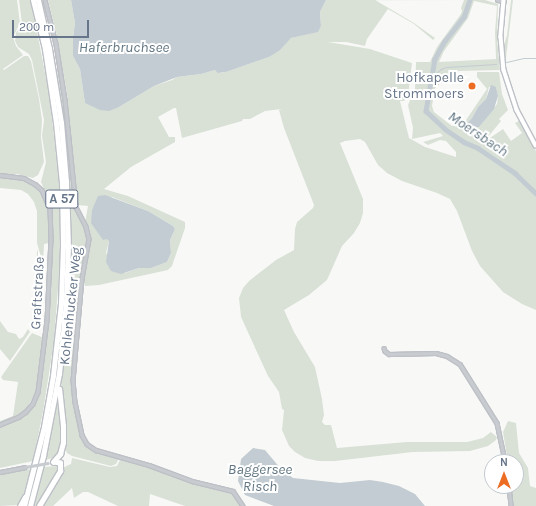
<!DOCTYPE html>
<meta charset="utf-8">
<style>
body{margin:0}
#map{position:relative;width:536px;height:506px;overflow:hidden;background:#f8f9f6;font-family:Karla,sans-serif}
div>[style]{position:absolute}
.green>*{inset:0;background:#d9e1d7}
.water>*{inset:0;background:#c3ccd2}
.stream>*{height:1px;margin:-0.5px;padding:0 0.5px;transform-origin:0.5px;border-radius:0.5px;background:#c3ccd2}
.river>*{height:4.5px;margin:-2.25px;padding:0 2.25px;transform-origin:2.25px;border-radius:2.25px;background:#c3ccd2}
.roads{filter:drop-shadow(1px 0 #bdc0c6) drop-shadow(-1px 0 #bdc0c6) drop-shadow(0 1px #bdc0c6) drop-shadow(0 -1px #bdc0c6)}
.minor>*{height:2.5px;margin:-1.25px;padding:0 1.25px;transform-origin:1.25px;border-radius:1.25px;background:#c8cbcf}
.tertiary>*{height:3px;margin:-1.5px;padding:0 1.5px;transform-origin:1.5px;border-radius:1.5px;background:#c8cbcf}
.secondary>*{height:3.5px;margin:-1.75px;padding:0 1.75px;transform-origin:1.75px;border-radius:1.75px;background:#fff}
.motorway>*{height:4.5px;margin:-2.25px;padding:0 2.25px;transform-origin:2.25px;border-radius:2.25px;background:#fff}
.tertiary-bridge>*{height:3px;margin:-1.5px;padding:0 1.5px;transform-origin:1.5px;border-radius:1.5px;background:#c8cbcf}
.dots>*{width:11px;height:11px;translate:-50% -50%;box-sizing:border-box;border:2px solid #fff;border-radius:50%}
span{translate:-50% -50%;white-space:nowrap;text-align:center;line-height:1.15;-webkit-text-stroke:4px #fff;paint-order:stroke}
.shield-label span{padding:1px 3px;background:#fff;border:1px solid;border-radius:3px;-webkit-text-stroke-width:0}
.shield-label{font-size:13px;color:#667589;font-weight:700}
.poi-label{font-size:14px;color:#667589}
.right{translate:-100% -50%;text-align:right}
.street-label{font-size:14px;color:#667589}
.water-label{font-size:15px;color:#627783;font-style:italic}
.north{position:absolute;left:484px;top:454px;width:40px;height:40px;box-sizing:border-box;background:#fff;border:1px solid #c2c8d0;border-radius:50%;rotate:0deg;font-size:11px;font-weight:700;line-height:16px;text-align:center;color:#667589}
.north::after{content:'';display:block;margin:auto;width:14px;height:18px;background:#ec6c23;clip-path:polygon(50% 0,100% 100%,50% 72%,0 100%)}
.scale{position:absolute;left:12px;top:20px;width:77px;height:18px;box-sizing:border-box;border:2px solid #667589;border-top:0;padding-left:5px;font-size:12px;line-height:14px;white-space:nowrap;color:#667589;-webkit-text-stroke:3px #fff;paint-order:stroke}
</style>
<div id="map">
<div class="green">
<div style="clip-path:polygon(0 0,17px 0,20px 23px,13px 37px,16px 46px,23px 55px,3px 69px,4px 70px,24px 56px,28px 56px,31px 61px,39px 99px,42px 120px,41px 137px,44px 162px,38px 175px,33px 178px,17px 174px,0 174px)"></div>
<div style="clip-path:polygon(19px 0,31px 0,50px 99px,59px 183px,60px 261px,54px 341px,43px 412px,33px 461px,0 468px,0 427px,9px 424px,26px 414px,34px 405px,39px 393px,49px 320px,52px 279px,52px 212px,49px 200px,41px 182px,46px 162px,42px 136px,44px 120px,32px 60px,29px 54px,18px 47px,15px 41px,16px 33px,22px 24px)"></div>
<div style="clip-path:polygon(evenodd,48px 0,71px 0,75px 23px,73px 38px,73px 56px,80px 69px,85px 103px,119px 107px,154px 86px,172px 80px,177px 77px,201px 74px,215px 70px,220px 73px,226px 72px,269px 57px,291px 38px,312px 33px,321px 26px,320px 12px,326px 0,375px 0,414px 23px,435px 38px,433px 40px,414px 24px,388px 9px,367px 39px,365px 46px,346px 42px,328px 42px,370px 49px,412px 63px,408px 96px,404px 101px,400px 101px,409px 138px,425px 147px,456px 157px,456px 152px,446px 141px,440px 140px,428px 145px,423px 142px,443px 136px,440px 133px,412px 139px,413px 128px,408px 105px,415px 88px,416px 62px,430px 62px,437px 47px,461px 14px,462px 11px,461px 8px,464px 0,485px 0,498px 4px,497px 38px,500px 70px,459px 71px,441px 76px,439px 85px,435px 88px,432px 106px,434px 112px,452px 126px,464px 123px,487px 89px,477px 77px,477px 72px,499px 72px,502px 94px,508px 110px,499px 119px,501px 121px,484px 142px,503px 129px,511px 141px,522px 133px,515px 123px,519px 121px,536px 151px,536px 310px,522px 304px,503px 292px,480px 266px,472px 251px,457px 211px,450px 199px,437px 193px,402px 181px,387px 173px,378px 165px,365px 142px,360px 139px,345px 141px,340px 143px,363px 199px,363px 213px,360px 223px,354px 233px,342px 246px,327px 280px,309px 295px,284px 310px,294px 332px,315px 367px,322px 399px,324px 415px,322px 422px,325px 425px,331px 425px,337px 448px,407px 442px,467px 442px,483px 438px,491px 432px,497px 437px,496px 440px,488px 446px,470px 451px,413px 452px,335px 461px,318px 461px,305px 458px,295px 452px,289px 446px,282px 430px,284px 410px,282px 409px,279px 392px,268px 376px,241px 317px,239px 298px,243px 288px,249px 281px,276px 260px,294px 250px,295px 229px,297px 222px,313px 208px,314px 205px,284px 128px,279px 110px,282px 109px,265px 111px,250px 119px,243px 119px,242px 121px,182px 138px,176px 108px,174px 108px,158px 117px,169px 137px,175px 137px,175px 142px,131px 167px,104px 189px,128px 196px,185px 222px,185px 228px,172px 266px,168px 270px,99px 285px,85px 286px,83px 279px,90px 243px,89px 232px,85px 223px,88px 206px,77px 205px,67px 94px,57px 36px,48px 0,474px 1px,497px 6px,495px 32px,496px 59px,439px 62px,444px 51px,468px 18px,474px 1px,48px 0,489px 87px,496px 87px,498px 96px,497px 104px,479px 127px,467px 130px,463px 127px,472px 118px,478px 107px,486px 99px,489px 87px,48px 0,112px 197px,148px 211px,173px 226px,175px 229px,170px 240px,171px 253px,167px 262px,151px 268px,139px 268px,125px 273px,106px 253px,109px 241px,92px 210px,95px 206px,112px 197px)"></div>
<div style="clip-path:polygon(511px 0,513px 0,506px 58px,504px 58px,503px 48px,507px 35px)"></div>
<div style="clip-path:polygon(57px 71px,60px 71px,64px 97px,74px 207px,83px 226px,87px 239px,81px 277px,73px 374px,73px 399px,78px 426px,84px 441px,92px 450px,119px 458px,116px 464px,111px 466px,72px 456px,67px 453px,65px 449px,65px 424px,61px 388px,69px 302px,70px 207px,65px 130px)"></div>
<div style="clip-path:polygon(0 177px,25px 180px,38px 188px,43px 195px,49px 214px,49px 243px,44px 244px,43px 264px,37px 243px,37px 211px,34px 202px,28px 194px,21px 190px,0 188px)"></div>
<div style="clip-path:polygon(37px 249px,43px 270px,42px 292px,39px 298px,36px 288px)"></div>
<div style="clip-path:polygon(0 321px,8px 332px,16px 334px,19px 339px,23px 337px,28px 329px,30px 332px,10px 361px,0 349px)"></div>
<div style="clip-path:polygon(32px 333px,44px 338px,36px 392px,25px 411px,0 424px,0 421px,13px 416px,18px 382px,3px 380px,1px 377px)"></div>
<div style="clip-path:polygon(58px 397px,62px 439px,59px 452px,53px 458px,45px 460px)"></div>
<div style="clip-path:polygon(508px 421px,516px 423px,519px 453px,528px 468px,530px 486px,536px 488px,536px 506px,513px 506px,511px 486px,516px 486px,516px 462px,508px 462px,503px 432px)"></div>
<div style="clip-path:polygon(72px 458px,110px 467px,117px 466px,121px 458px,139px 463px,192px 482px,234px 493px,240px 506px,185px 506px,150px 494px,149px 506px,118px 506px,88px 492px,83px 492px,74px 498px,72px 488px,53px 506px,42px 506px,51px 492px,62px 468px,71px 464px)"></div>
<div style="clip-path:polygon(57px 466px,57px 471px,47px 492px,37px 506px,33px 506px,44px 467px)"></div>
<div style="clip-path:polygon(31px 469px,23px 499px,19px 505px,0 506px,0 475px)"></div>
</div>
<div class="water">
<div style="clip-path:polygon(71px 0,326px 0,320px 12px,321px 26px,318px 32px,291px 38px,280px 50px,269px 57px,226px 72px,218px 73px,215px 70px,201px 74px,177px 77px,154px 86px,119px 107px,109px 111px,100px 110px,85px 103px,80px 69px,73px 56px,73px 38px,75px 23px)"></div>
<div style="clip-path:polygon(491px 85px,496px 87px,498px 96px,494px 109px,479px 127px,464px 129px,465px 125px,472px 118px,478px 107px,486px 99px)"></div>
<div style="clip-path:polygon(105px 195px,148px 211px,173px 226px,175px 229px,170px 240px,171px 253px,167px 262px,151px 268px,139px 268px,121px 274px,111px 271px,106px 262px,109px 241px,107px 239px,103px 240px,91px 223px,92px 210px,98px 196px)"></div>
<div style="clip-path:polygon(253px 448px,265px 450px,281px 469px,293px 478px,340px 483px,370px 480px,383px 482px,399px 486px,415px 494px,425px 506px,274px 506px,245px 495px,238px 481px,241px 459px)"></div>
</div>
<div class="stream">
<div style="left:506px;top:62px;width:18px;rotate:-13deg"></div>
<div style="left:524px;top:58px;width:12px"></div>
<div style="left:431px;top:77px;width:13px;rotate:-39deg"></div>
<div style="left:441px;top:69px;width:5px;rotate:-22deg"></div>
<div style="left:446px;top:67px;width:50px;rotate:-3.4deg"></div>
</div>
<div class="river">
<div style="left:470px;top:0;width:18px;rotate:109deg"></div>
<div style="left:464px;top:17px;width:31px;rotate:128deg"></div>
<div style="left:445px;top:41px;width:21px;rotate:119deg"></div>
<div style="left:435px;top:59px;width:53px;rotate:99.8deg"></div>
<div style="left:426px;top:111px;width:26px;rotate:43deg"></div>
<div style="left:445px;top:129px;width:23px;rotate:34deg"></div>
<div style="left:464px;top:142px;width:15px;rotate:23deg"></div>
<div style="left:478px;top:148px;width:45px;rotate:34deg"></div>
<div style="left:515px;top:173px;width:29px;rotate:44deg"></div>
</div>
<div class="roads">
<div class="minor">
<div style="left:45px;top:0;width:45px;rotate:76deg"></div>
<div style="left:56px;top:44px;width:57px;rotate:80.9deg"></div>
<div style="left:65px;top:100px;width:108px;rotate:84.1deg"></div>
<div style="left:76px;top:207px;width:22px;rotate:63deg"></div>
<div style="left:86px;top:227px;width:12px;rotate:76deg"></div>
<div style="left:89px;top:239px;width:40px;rotate:100deg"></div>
<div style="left:82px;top:278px;width:102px;rotate:95deg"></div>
<div style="left:73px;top:380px;width:22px;rotate:85deg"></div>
<div style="left:75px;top:402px;width:34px;rotate:78deg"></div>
<div style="left:82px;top:435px;width:10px;rotate:61deg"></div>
<div style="left:87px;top:444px;width:11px;rotate:34deg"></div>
<div style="left:96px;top:450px;width:55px;rotate:15.8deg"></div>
<div style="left:149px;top:465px;width:46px;rotate:20.4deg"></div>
<div style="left:192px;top:481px;width:42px;rotate:13.7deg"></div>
<div style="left:233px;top:491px;width:18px;rotate:56deg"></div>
<div style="left:0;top:175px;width:24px;rotate:7deg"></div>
<div style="left:24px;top:178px;width:13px;rotate:29deg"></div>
<div style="left:35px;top:184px;width:9px;rotate:41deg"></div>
<div style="left:42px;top:190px;width:21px;rotate:67deg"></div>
<div style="left:50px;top:209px;width:30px;rotate:88deg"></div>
<div style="left:51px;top:239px;width:81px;rotate:92.8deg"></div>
<div style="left:47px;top:320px;width:73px;rotate:97.1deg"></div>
<div style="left:38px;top:392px;width:13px;rotate:113deg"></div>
<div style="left:33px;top:404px;width:11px;rotate:131deg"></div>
<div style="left:26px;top:412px;width:9px;rotate:144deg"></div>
<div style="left:19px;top:417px;width:21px;rotate:157deg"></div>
<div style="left:384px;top:348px;width:3px;rotate:72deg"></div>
<div style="left:385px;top:351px;width:5px;rotate:37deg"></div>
<div style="left:389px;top:354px;width:47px;rotate:-1.2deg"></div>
<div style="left:436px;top:353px;width:11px;rotate:15deg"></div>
<div style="left:447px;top:356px;width:15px;rotate:32deg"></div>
<div style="left:460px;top:364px;width:70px;rotate:57.9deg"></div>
<div style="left:497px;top:423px;width:40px;rotate:78deg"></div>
<div style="left:509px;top:486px;width:20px;rotate:84deg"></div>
</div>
<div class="tertiary">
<div style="left:497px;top:0;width:7px;rotate:8deg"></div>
<div style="left:0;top:472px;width:25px;rotate:-11deg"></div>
</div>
<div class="secondary">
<div style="left:504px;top:0;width:37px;rotate:95deg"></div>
<div style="left:501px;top:37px;width:33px;rotate:85deg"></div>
<div style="left:504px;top:70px;width:42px;rotate:72deg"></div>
<div style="left:517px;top:110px;width:40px;rotate:62deg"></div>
</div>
<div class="motorway">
<div style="left:53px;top:462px;width:11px;rotate:-49deg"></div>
<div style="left:60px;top:454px;width:11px;rotate:-75deg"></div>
<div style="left:63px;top:443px;width:17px;rotate:-90deg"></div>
<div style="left:63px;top:426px;width:37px;rotate:-96deg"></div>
<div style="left:20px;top:506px;width:10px;rotate:-61deg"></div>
<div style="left:24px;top:506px;width:81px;rotate:-75.8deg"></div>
<div style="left:44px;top:427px;width:52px;rotate:-80deg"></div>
<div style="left:53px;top:376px;width:73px;rotate:-83.7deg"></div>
<div style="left:61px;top:303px;width:57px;rotate:-88deg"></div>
<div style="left:63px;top:246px;width:63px;rotate:-90.9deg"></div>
<div style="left:62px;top:183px;width:60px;rotate:-95.7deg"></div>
<div style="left:56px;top:123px;width:75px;rotate:-98.5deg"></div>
<div style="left:45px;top:49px;width:50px;rotate:-103.8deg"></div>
<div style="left:30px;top:506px;width:52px;rotate:-75.4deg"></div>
<div style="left:43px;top:456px;width:84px;rotate:-79deg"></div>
<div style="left:59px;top:374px;width:71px;rotate:-84.4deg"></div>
<div style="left:66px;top:303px;width:56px;rotate:-88deg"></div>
<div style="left:68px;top:247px;width:65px;rotate:-91.8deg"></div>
<div style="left:66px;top:182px;width:59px;rotate:-94.8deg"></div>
<div style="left:61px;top:123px;width:75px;rotate:-99.2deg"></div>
<div style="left:49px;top:49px;width:50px;rotate:-102.7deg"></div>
<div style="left:39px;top:506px;width:41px;rotate:-59deg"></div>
<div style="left:60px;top:471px;width:8px;rotate:-90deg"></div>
<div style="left:60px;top:463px;width:6px;rotate:-171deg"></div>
</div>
</div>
<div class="tertiary-bridge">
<div style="left:25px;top:467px;width:23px;rotate:-10deg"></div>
</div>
<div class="dots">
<div style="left:472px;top:86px;background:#ec6c23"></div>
</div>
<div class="shield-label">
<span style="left:62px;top:199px">A 57</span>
</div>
<div class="poi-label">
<span class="right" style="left:464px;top:86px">Hofkapelle<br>Strommoers</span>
</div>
<div class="street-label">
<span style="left:38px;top:293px;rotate:-87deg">Graftstraße</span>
<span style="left:71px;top:306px;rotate:-84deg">Kohlenhucker Weg</span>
</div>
<div class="water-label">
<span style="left:124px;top:48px">Haferbruchsee</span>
<span style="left:478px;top:134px;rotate:34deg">Moersbach</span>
<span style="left:260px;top:478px">Baggersee<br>Risch</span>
</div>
<div class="north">N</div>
<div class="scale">200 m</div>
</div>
